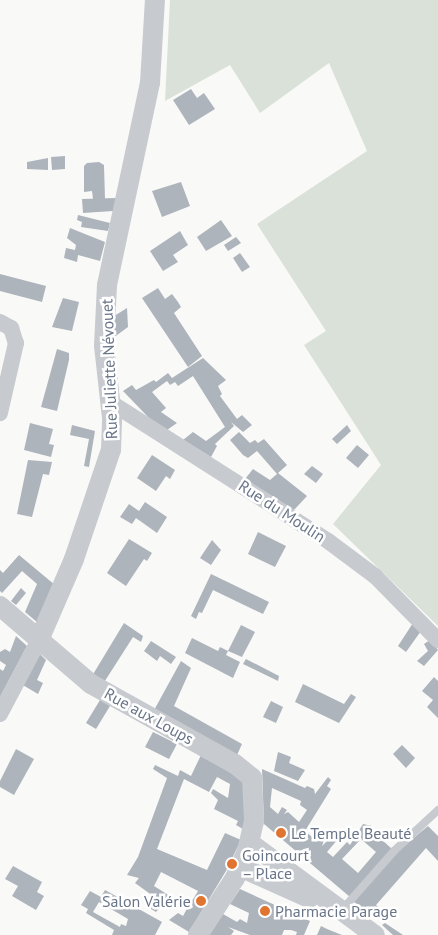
<!DOCTYPE html>
<meta charset="utf-8">
<style>
body{margin:0}
#map{position:relative;width:438px;height:935px;overflow:hidden;background:#f9f9f7;font-family:"PT Sans",sans-serif}
div>[style]{position:absolute}
.green>*{inset:0;background:#dae1d8}
.building>*{inset:0;background:#aeb4bc}
.service>*{height:8px;margin:-4px;padding:0 4px;transform-origin:4px;border-radius:4px;background:#c7cace}
.minor>*{height:16px;margin:-8px;padding:0 8px;transform-origin:8px;border-radius:8px;background:#c7cace}
.tertiary>*{height:20px;margin:-10px;padding:0 10px;transform-origin:10px;border-radius:10px;background:#c7cace}
.dots>*{width:14px;height:14px;translate:-50% -50%;box-sizing:border-box;border:2px solid #fff;border-radius:50%}
span{translate:-50% -50%;white-space:nowrap;text-align:center;line-height:1.15;-webkit-text-stroke:5px #fff;paint-order:stroke}
.street-label{font-size:16px;color:#697588}
.poi-label{font-size:16px;color:#697588}
.left{translate:0 -50%;text-align:left}
.right{translate:-100% -50%;text-align:right}
</style>
<div id="map">
<div class="green">
<div style="clip-path:polygon(170px 0,438px 0,438px 626px,333px 524px,381px 465px,304px 345px,326px 331px,257px 224px,367px 151px,329px 63px,260px 113px,230px 65px,165px 101px)"></div>
</div>
<div class="building">
<div style="clip-path:polygon(191px 89px,197px 98px,204px 93px,215px 109px,189px 125px,173px 100px)"></div>
<div style="clip-path:polygon(65px 156px,65px 169px,52px 170px,51px 157px)"></div>
<div style="clip-path:polygon(48px 158px,48px 170px,27px 169px,27px 162px)"></div>
<div style="clip-path:polygon(99px 162px,104px 165px,105px 199px,93px 199px,92px 191px,84px 192px,84px 166px,87px 163px)"></div>
<div style="clip-path:polygon(181px 182px,190px 206px,162px 217px,152px 191px)"></div>
<div style="clip-path:polygon(116px 198px,113px 211px,83px 213px,82px 199px)"></div>
<div style="clip-path:polygon(78px 215px,110px 223px,108px 231px,81px 227px,82px 222px,77px 220px)"></div>
<div style="clip-path:polygon(221px 220px,232px 236px,206px 251px,197px 237px)"></div>
<div style="clip-path:polygon(70px 228px,105px 242px,100px 261px,78px 255px,77px 262px,64px 258px,66px 248px,75px 250px,76px 245px,67px 238px)"></div>
<div style="clip-path:polygon(180px 231px,188px 245px,173px 255px,178px 262px,163px 271px,150px 251px)"></div>
<div style="clip-path:polygon(236px 237px,241px 243px,228px 251px,224px 245px)"></div>
<div style="clip-path:polygon(240px 253px,250px 267px,242px 272px,233px 258px)"></div>
<div style="clip-path:polygon(0 274px,46px 286px,42px 302px,0 291px)"></div>
<div style="clip-path:polygon(158px 288px,165px 299px,172px 294px,178px 302px,181px 307px,174px 313px,202px 356px,188px 367px,142px 298px)"></div>
<div style="clip-path:polygon(63px 298px,79px 302px,72px 331px,52px 327px)"></div>
<div style="clip-path:polygon(127px 308px,128px 327px,113px 338px,111px 318px)"></div>
<div style="clip-path:polygon(57px 349px,69px 353px,69px 360px,57px 411px,41px 407px)"></div>
<div style="clip-path:polygon(203px 358px,226px 380px,218px 386px,222px 394px,220px 396px,237px 419px,242px 415px,252px 425px,243px 432px,231px 422px,234px 426px,215px 444px,217px 446px,211px 457px,183px 440px,193px 432px,206px 441px,225px 427px,193px 376px,178px 386px,175px 382px,170px 385px,167px 381px,152px 392px,166px 408px,161px 412px,177px 423px,167px 430px,151px 420px,123px 391px,132px 385px,136px 390px,154px 380px,156px 382px,168px 373px,172px 378px)"></div>
<div style="clip-path:polygon(30px 423px,53px 429px,49px 444px,54px 445px,51px 457px,24px 450px)"></div>
<div style="clip-path:polygon(72px 425px,95px 431px,89px 467px,84px 466px,89px 439px,70px 435px)"></div>
<div style="clip-path:polygon(347px 425px,351px 431px,337px 444px,332px 439px)"></div>
<div style="clip-path:polygon(239px 432px,250px 443px,255px 440px,258px 443px,264px 439px,287px 465px,278px 473px,307px 496px,294px 510px,245px 479px,253px 469px,270px 480px,277px 474px,257px 451px,248px 458px,243px 455px,230px 440px)"></div>
<div style="clip-path:polygon(357px 445px,369px 455px,358px 468px,346px 458px)"></div>
<div style="clip-path:polygon(152px 455px,175px 470px,170px 479px,166px 476px,156px 491px,137px 478px)"></div>
<div style="clip-path:polygon(28px 460px,52px 462px,49px 475px,43px 474px,32px 517px,17px 514px)"></div>
<div style="clip-path:polygon(312px 466px,323px 474px,316px 483px,304px 474px)"></div>
<div style="clip-path:polygon(145px 502px,167px 517px,157px 533px,136px 518px,132px 524px,120px 517px,129px 504px,139px 511px)"></div>
<div style="clip-path:polygon(258px 532px,286px 546px,275px 567px,248px 554px)"></div>
<div style="clip-path:polygon(129px 539px,152px 553px,147px 561px,144px 559px,126px 586px,107px 573px)"></div>
<div style="clip-path:polygon(212px 540px,221px 550px,211px 565px,200px 558px)"></div>
<div style="clip-path:polygon(19px 555px,55px 585px,37px 622px,25px 612px,37px 584px,22px 571px,2px 593px,0 591px,0 570px,3px 573px)"></div>
<div style="clip-path:polygon(211px 574px,269px 602px,263px 614px,213px 590px,202px 613px,199px 612px,196px 619px,191px 616px)"></div>
<div style="clip-path:polygon(21px 588px,26px 593px,16px 605px,11px 601px)"></div>
<div style="clip-path:polygon(124px 623px,143px 636px,141px 642px,133px 637px,103px 684px,92px 676px)"></div>
<div style="clip-path:polygon(413px 623px,421px 631px,406px 652px,398px 646px)"></div>
<div style="clip-path:polygon(241px 625px,255px 632px,242px 657px,228px 651px)"></div>
<div style="clip-path:polygon(16px 636px,27px 646px,0 697px,0 669px,3px 671px,6px 665px,0 661px,0 652px,5px 649px,10px 652px)"></div>
<div style="clip-path:polygon(192px 638px,218px 651px,220px 647px,228px 651px,226px 655px,240px 662px,233px 678px,185px 653px)"></div>
<div style="clip-path:polygon(430px 640px,438px 650px,424px 666px,417px 661px,428px 651px,424px 644px)"></div>
<div style="clip-path:polygon(151px 641px,176px 657px,171px 664px,160px 656px,157px 661px,144px 651px)"></div>
<div style="clip-path:polygon(40px 654px,46px 660px,37px 680px,43px 683px,38px 694px,21px 684px)"></div>
<div style="clip-path:polygon(246px 659px,279px 676px,278px 681px,243px 664px)"></div>
<div style="clip-path:polygon(181px 661px,191px 668px,174px 706px,242px 744px,237px 755px,153px 712px)"></div>
<div style="clip-path:polygon(434px 677px,438px 681px,438px 718px,427px 707px,433px 700px,422px 691px)"></div>
<div style="clip-path:polygon(303px 684px,344px 704px,351px 694px,356px 697px,339px 723px,295px 702px)"></div>
<div style="clip-path:polygon(100px 700px,110px 706px,96px 729px,86px 723px)"></div>
<div style="clip-path:polygon(271px 701px,283px 707px,276px 723px,263px 717px)"></div>
<div style="clip-path:polygon(153px 732px,177px 744px,169px 759px,145px 747px)"></div>
<div style="clip-path:polygon(402px 745px,415px 758px,406px 768px,393px 754px)"></div>
<div style="clip-path:polygon(16px 749px,34px 759px,14px 795px,0 787px,0 781px)"></div>
<div style="clip-path:polygon(278px 752px,291px 757px,289px 763px,305px 770px,298px 781px,274px 771px)"></div>
<div style="clip-path:polygon(201px 755px,238px 774px,244px 786px,247px 812px,243px 829px,236px 825px,238px 821px,214px 809px,218px 800px,211px 793px,213px 789px,228px 798px,230px 784px,217px 777px,209px 792px,184px 779px,157px 849px,207px 870px,225px 833px,241px 840px,226px 871px,189px 932px,169px 920px,178px 913px,183px 916px,189px 905px,176px 899px,178px 895px,192px 901px,198px 891px,161px 872px,154px 886px,170px 896px,156px 912px,146px 906px,153px 896px,135px 883px,139px 878px,127px 875px,138px 857px,167px 778px,153px 769px,155px 765px,178px 776px,180px 770px,191px 776px)"></div>
<div style="clip-path:polygon(evenodd,262px 769px,305px 788px,307px 786px,314px 789px,315px 794px,328px 777px,331px 780px,327px 786px,331px 789px,305px 831px,317px 841px,320px 837px,324px 840px,322px 846px,333px 835px,338px 839px,327px 852px,333px 857px,347px 842px,350px 845px,363px 824px,372px 826px,370px 829px,392px 849px,350px 897px,264px 824px,262px 769px,272px 788px,301px 801px,300px 805px,307px 810px,299px 822px,288px 812px,284px 814px,287px 810px,282px 807px,278px 814px,270px 807px,272px 788px,262px 769px,361px 839px,376px 852px,358px 873px,342px 859px,361px 839px)"></div>
<div style="clip-path:polygon(428px 826px,438px 836px,438px 861px,426px 848px,376px 905px,381px 909px,373px 918px,353px 901px,397px 852px)"></div>
<div style="clip-path:polygon(13px 866px,42px 882px,37px 892px,44px 896px,36px 910px,12px 896px,18px 886px,5px 879px)"></div>
<div style="clip-path:polygon(240px 889px,310px 921px,304px 935px,296px 935px,297px 932px,291px 930px,284px 930px,282px 935px,250px 935px,228px 927px,234px 931px,231px 935px,208px 935px,223px 914px,237px 922px,240px 919px,247px 923px,249px 913px,230px 904px)"></div>
<div style="clip-path:polygon(evenodd,105px 890px,162px 922px,155px 935px,112px 935px,114px 930px,86px 913px,88px 909px,81px 905px,90px 891px,101px 897px,105px 890px,99px 902px,128px 919px,126px 926px,121px 924px,120px 927px,93px 912px,99px 902px)"></div>
<div style="clip-path:polygon(385px 923px,403px 935px,393px 935px,382px 925px)"></div>
<div style="clip-path:polygon(321px 926px,327px 929px,342px 935px,317px 935px)"></div>
</div>
<div class="service">
<div style="left:342px;top:910px;width:79px;rotate:-48.6deg"></div>
<div style="left:394px;top:851px;width:60px;rotate:-43deg"></div>
</div>
<div class="minor">
<div style="left:0;top:322px;width:13px;rotate:29deg"></div>
<div style="left:11px;top:328px;width:16px;rotate:72deg"></div>
<div style="left:16px;top:343px;width:72px;rotate:102.9deg"></div>
<div style="left:110px;top:402px;width:259px;rotate:32.5deg"></div>
<div style="left:328px;top:541px;width:59px;rotate:36.7deg"></div>
<div style="left:375px;top:576px;width:90px;rotate:45.5deg"></div>
<div style="left:0;top:714px;width:84px;rotate:-62.2deg"></div>
</div>
<div class="tertiary">
<div style="left:0;top:606px;width:120px;rotate:40.6deg"></div>
<div style="left:91px;top:684px;width:165px;rotate:29.1deg"></div>
<div style="left:235px;top:764px;width:22px;rotate:39deg"></div>
<div style="left:252px;top:778px;width:43px;rotate:87.3deg"></div>
<div style="left:254px;top:821px;width:31px;rotate:103deg"></div>
<div style="left:247px;top:851px;width:30px;rotate:114deg"></div>
<div style="left:235px;top:878px;width:68px;rotate:123deg"></div>
<div style="left:39px;top:640px;width:88px;rotate:-66.6deg"></div>
<div style="left:74px;top:559px;width:115px;rotate:-71.3deg"></div>
<div style="left:111px;top:450px;width:32px;rotate:-88deg"></div>
<div style="left:112px;top:418px;width:72px;rotate:-96.3deg"></div>
<div style="left:104px;top:346px;width:61px;rotate:-87.2deg"></div>
<div style="left:107px;top:285px;width:207px;rotate:-78deg"></div>
<div style="left:150px;top:83px;width:83px;rotate:-86.6deg"></div>
<div style="left:250px;top:843px;width:155px;rotate:36.4deg"></div>
<div style="left:240px;top:867px;width:76px;rotate:24.2deg"></div>
</div>
<div class="dots">
<div style="left:281px;top:833px;background:#e07431"></div>
<div style="left:232px;top:864px;background:#e07431"></div>
<div style="left:201px;top:901px;background:#e07431"></div>
<div style="left:265px;top:911px;background:#e07431"></div>
</div>
<div class="street-label">
<span style="left:109px;top:369px;rotate:-92deg">Rue Juliette Névouet</span>
<span style="left:282px;top:511px;rotate:33deg">Rue du Moulin</span>
<span style="left:149px;top:716px;rotate:29deg">Rue aux Loups</span>
</div>
<div class="poi-label">
<span class="left" style="left:291px;top:833px">Le Temple Beauté</span>
<span class="left" style="left:242px;top:864px">Goincourt<br>– Place</span>
<span class="right" style="left:191px;top:901px">Salon Valérie</span>
<span class="left" style="left:275px;top:911px">Pharmacie Parage</span>
</div>
</div>
